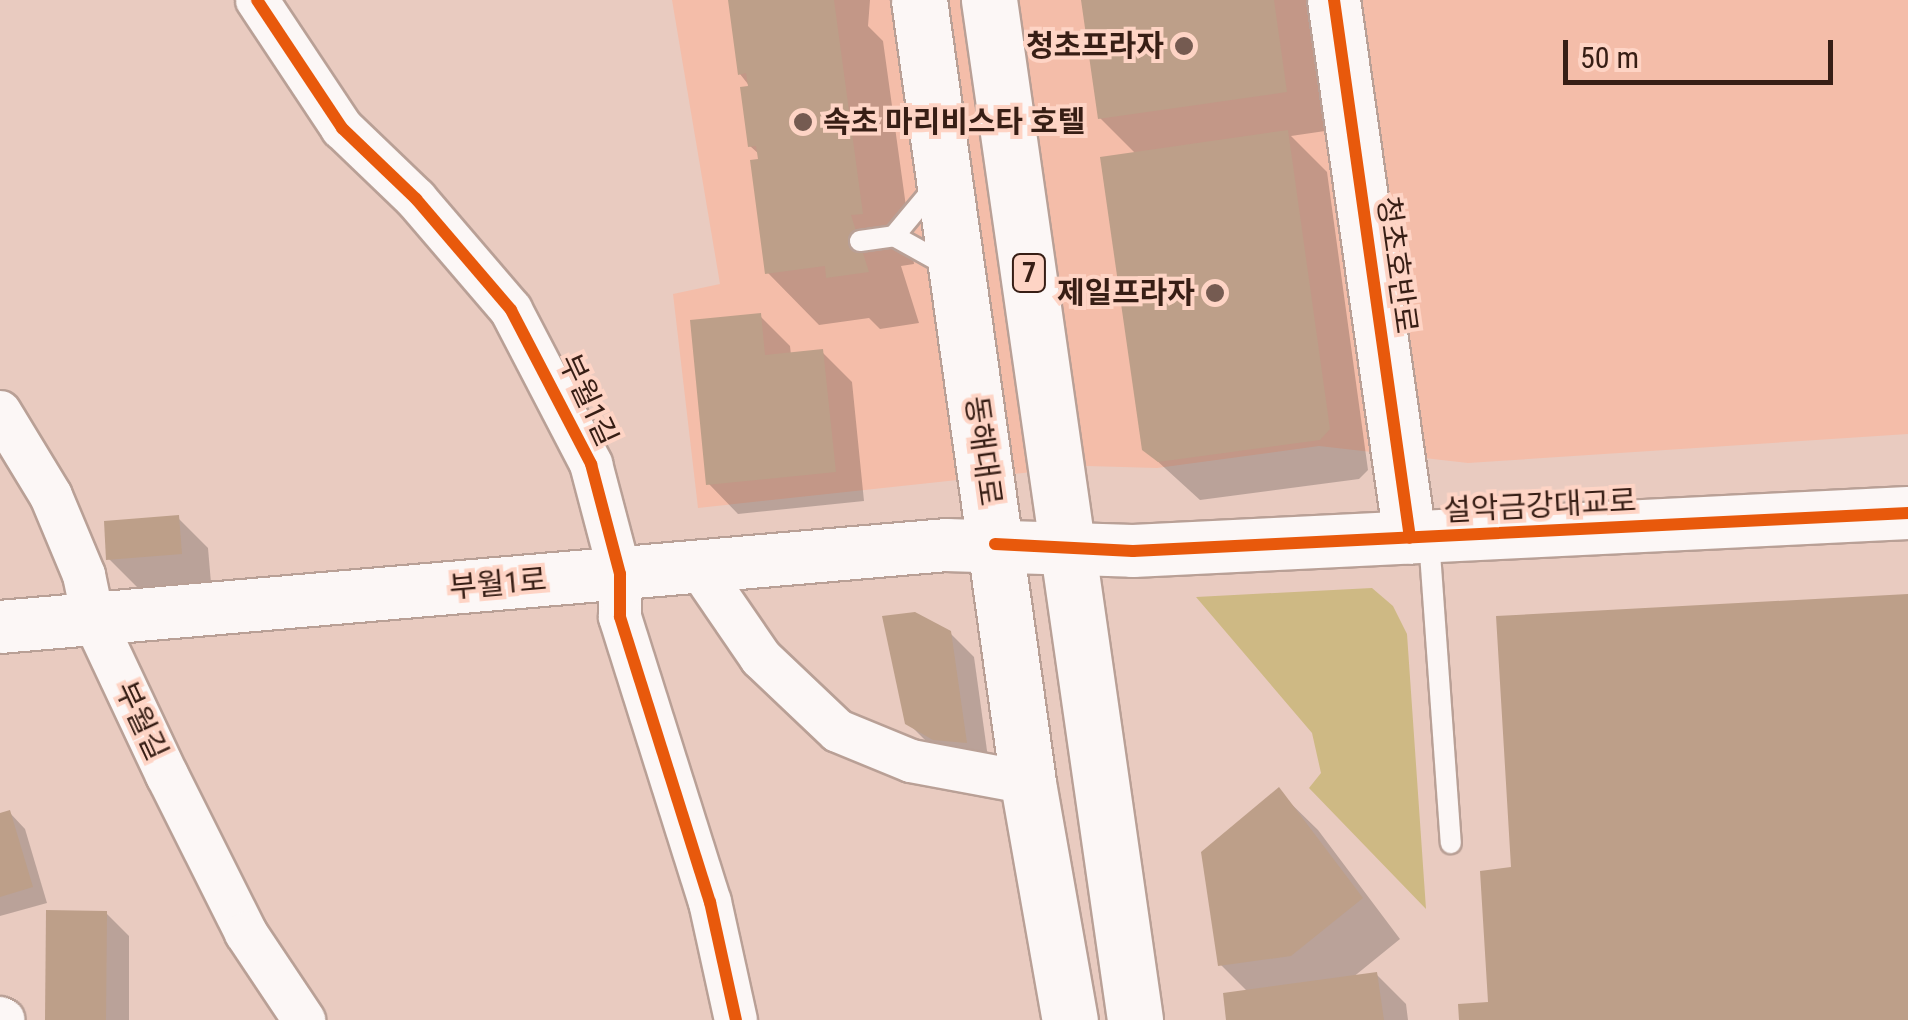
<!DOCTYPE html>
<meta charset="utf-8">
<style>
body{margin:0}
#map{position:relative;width:1908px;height:1020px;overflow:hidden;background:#e9cbc0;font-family:"Roboto Condensed","Noto Sans KR",sans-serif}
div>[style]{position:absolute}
.built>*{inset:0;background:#f4bda9}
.green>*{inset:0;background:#ceb984}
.shadow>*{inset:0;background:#0003}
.building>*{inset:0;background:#bd9f89}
.roads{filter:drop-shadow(2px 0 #b9a096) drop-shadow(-2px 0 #b9a096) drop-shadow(0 2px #b9a096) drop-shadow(0 -2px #b9a096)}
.service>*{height:20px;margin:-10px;padding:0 10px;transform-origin:10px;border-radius:10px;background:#fcf7f6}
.minor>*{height:42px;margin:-21px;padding:0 21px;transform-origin:21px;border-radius:21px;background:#fcf7f6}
.tertiary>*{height:52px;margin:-26px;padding:0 26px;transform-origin:26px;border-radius:26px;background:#fcf7f6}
.primary>*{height:55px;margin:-27.5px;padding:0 27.5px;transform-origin:27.5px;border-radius:27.5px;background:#fcf7f6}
.cycleway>*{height:12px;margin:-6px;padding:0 6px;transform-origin:6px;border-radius:6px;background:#e8590c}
.dots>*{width:28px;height:28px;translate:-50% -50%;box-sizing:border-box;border:5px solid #fed4c5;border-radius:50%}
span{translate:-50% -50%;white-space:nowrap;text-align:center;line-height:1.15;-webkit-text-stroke:8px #fed4c5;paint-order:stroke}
.shield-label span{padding:2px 8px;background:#fed4c5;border:2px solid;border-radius:8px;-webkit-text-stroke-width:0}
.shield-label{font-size:28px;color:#371e15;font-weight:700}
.poi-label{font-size:30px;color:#371e15;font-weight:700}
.right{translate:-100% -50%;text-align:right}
.left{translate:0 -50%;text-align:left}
.street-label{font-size:30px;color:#371e15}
.scale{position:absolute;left:1563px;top:40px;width:270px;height:45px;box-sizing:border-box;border:5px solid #371e15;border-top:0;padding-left:12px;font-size:30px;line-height:35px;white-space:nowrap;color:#371e15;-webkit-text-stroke:8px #fed4c5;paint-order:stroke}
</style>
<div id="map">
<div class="built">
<div style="clip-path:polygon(672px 0,1908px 0,1908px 434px,1468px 463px,1319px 446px,1157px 468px,1087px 466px,698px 508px,673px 294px,720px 284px)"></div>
</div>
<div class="green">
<div style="clip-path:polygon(1372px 588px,1393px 606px,1407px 634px,1426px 909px,1309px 788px,1321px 773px,1312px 733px,1196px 597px)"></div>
</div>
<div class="shadow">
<div style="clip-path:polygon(730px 0,870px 0,868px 26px,883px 41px,914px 264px,901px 266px,919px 323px,880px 329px,869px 318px,819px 325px,768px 273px,760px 155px,750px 146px,751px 88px,740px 74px)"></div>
<div style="clip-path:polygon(1084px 0,1307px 0,1325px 131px,1291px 136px,1327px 172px,1368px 470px,1359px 479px,1200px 500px,1144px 449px,1136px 154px,1100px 118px)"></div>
<div style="clip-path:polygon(760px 316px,790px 346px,791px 355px,822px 352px,852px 382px,864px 501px,738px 514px,709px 484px)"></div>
<div style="clip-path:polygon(178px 518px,208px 548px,211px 583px,139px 589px,109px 559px)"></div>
<div style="clip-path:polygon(950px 633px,974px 657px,989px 765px,932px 747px,908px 723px)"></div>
<div style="clip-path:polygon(1278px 791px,1318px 830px,1400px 939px,1352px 978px,1376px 974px,1406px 1004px,1408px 1020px,1229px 1020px,1248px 992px,1221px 965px)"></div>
<div style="clip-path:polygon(10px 813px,25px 829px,47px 903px,0 916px,0 817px)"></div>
<div style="clip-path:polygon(106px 913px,129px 936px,129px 1020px,48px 1020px)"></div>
</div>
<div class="building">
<div style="clip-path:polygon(728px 0,834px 0,863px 214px,851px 215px,869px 272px,826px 278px,825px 266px,765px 274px,750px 160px,758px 159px,756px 146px,748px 147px,740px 87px,748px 86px,746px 73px,738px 75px)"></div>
<div style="clip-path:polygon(1081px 0,1274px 0,1287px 92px,1098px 119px)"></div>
<div style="clip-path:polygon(1288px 130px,1330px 429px,1320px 440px,1158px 462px,1142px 450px,1100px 157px)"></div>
<div style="clip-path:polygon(761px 313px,765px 355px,823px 349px,836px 472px,706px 485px,690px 320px)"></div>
<div style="clip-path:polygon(179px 515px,182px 554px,106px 560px,104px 521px)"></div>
<div style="clip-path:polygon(1908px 594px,1908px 1020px,1459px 1020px,1458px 1004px,1488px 1002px,1480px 871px,1511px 867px,1496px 616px)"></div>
<div style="clip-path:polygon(915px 612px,951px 631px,967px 743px,933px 740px,905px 724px,882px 616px)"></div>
<div style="clip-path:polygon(1279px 787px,1363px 898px,1291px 956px,1218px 966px,1201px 852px)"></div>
<div style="clip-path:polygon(10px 810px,33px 887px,0 897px,0 813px)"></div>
<div style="clip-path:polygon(46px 910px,107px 911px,106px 1020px,45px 1020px)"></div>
<div style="clip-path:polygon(1377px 972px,1384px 1020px,1226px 1020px,1223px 993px)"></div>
</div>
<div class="roads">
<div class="service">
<div style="left:894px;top:236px;width:62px;rotate:-50.2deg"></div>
<div style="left:860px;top:241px;width:34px;rotate:-8deg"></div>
<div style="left:894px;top:236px;width:57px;rotate:29.2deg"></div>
<div style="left:1429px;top:539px;width:305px;rotate:85.9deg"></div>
</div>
<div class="minor">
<div style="left:257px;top:0;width:154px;rotate:56.4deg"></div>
<div style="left:342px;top:128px;width:103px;rotate:43.8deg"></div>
<div style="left:416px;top:199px;width:146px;rotate:49.4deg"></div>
<div style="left:511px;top:310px;width:174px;rotate:62.5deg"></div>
<div style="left:591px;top:464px;width:114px;rotate:75.2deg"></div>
<div style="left:620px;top:574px;width:43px;rotate:90deg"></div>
<div style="left:620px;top:617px;width:299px;rotate:72.5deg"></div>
<div style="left:710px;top:902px;width:121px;rotate:77.6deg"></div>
<div style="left:0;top:412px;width:98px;rotate:58.7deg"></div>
<div style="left:51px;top:496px;width:86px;rotate:67.3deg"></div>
<div style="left:84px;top:575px;width:44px;rotate:78.2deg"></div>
<div style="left:93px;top:618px;width:174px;rotate:64.8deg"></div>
<div style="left:167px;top:775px;width:177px;rotate:63.4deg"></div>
<div style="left:246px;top:933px;width:105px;rotate:56.3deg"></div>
<div style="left:698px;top:566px;width:112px;rotate:55.6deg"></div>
<div style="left:761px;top:658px;width:106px;rotate:43.5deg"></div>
<div style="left:838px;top:731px;width:79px;rotate:22.3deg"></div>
<div style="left:911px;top:761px;width:119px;rotate:10.6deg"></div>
<div style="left:0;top:1018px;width:4px;rotate:27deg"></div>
</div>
<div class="tertiary">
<div style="left:1334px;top:0;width:543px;rotate:81.96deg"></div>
<div style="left:0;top:627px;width:950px;rotate:-4.95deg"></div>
<div style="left:946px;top:545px;width:187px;rotate:1.8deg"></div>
<div style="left:1133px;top:551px;width:776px;rotate:-2.81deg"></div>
</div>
<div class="primary">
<div style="left:919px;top:0;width:791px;rotate:82.07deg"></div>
<div style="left:1028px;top:783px;width:241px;rotate:80deg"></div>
<div style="left:989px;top:0;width:1030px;rotate:81.85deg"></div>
</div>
</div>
<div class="cycleway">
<div style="left:257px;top:0;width:154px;rotate:56.4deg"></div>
<div style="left:342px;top:128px;width:103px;rotate:43.8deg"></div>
<div style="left:416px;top:199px;width:146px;rotate:49.4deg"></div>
<div style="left:511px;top:310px;width:174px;rotate:62.5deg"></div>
<div style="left:591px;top:464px;width:114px;rotate:75.2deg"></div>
<div style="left:620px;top:574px;width:43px;rotate:90deg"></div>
<div style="left:620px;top:617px;width:299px;rotate:72.5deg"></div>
<div style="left:710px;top:902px;width:121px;rotate:77.6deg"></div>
<div style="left:1334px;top:0;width:543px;rotate:81.96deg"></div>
<div style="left:995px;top:544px;width:138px;rotate:2.9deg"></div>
<div style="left:1133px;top:551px;width:776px;rotate:-2.81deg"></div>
</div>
<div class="dots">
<div style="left:1184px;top:46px;background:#755b51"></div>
<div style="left:803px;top:122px;background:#755b51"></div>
<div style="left:1215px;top:293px;background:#755b51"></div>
</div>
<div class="shield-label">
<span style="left:1029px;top:273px">7</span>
</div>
<div class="poi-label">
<span class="right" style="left:1164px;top:46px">청초프라자</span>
<span class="left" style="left:823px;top:122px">속초 마리비스타 호텔</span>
<span class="right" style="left:1195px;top:293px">제일프라자</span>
</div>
<div class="street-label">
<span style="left:1397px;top:265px;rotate:82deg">청초호반로</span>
<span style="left:588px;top:400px;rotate:65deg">부월1길</span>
<span style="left:983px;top:451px;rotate:82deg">동해대로</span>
<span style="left:1540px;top:506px;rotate:-3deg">설악금강대교로</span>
<span style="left:498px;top:584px;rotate:-5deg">부월1로</span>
<span style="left:141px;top:721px;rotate:65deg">부월길</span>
</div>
<div class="scale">50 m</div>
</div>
